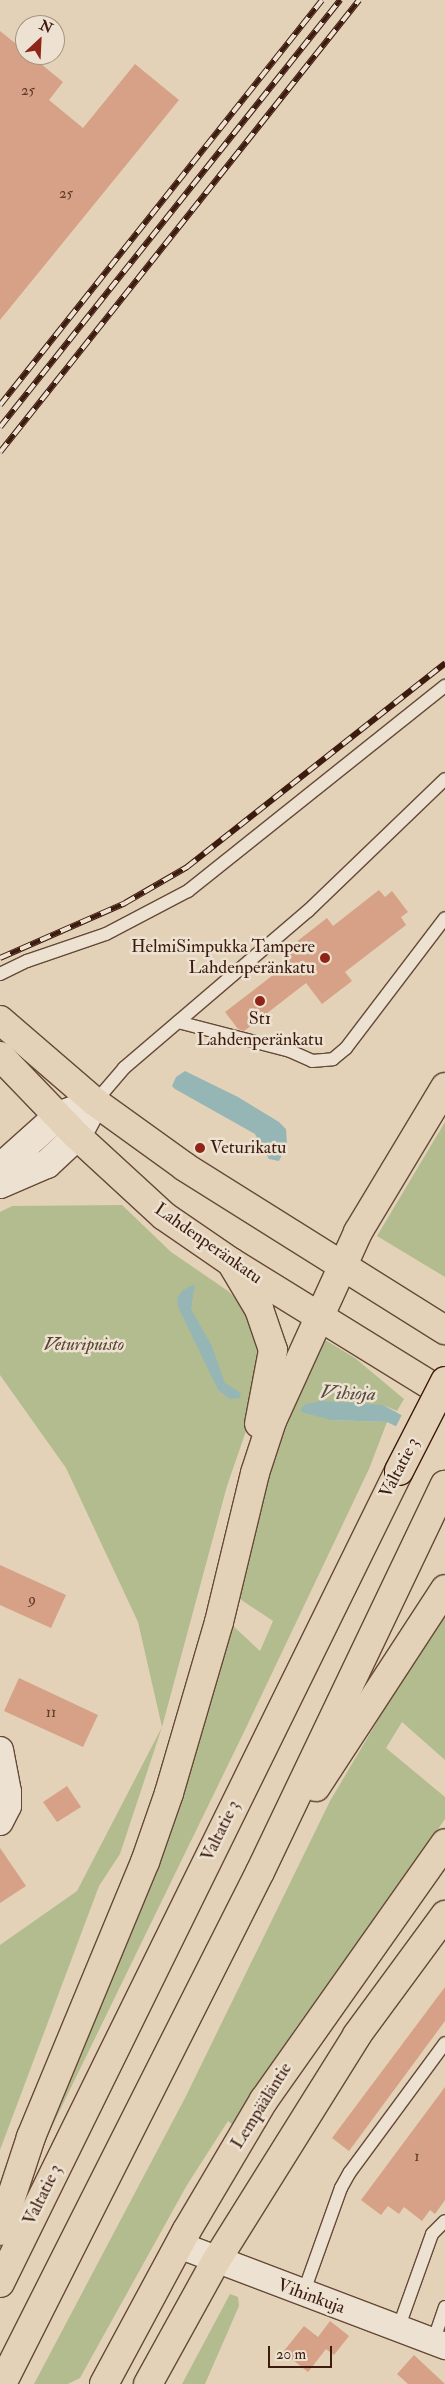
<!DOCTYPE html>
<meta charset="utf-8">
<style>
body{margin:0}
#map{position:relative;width:445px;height:2384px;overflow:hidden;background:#e3d2b8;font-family:"IM FELL Double Pica",serif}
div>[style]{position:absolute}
.green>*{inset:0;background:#b3bc8f}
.water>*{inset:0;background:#96b6b6}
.pier>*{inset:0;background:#e3d2b8}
.building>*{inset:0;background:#d6a186}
.roads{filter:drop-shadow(1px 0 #664938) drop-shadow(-1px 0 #664938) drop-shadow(0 1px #664938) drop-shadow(0 -1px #664938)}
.service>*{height:12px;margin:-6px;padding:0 6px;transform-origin:6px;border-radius:6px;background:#ede2d1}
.minor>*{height:26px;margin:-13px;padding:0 13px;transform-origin:13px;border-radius:13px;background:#ede2d1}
.tertiary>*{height:28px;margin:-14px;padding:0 14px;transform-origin:14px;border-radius:14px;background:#ede2d1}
.primary>*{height:28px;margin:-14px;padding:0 14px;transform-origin:14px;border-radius:14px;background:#e3d2b8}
.motorway>*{height:28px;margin:-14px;padding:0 14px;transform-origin:14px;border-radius:14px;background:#e3d2b8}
.rail>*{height:5.5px;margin-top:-2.75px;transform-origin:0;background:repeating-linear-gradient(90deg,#ede2d1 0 11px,#3d1b0e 0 22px);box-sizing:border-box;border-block:1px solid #3d1b0e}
.bridges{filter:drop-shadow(1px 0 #3d1b0e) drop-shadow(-1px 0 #3d1b0e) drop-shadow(0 1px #3d1b0e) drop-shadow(0 -1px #3d1b0e)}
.motorway-bridge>*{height:28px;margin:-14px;padding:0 14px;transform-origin:14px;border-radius:14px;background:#e3d2b8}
.dots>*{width:14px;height:14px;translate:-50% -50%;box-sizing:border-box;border:2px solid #ede2d1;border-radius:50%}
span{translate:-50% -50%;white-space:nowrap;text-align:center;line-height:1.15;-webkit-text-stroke:5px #ede2d1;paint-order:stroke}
.number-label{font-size:15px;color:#633c2c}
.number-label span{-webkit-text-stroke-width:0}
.poi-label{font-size:18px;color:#3d1b0e}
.right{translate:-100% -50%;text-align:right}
.left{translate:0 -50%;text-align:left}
.street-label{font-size:18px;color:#3d1b0e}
.park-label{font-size:18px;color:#5a432e;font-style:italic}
.water-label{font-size:19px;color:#584a40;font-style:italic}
.north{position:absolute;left:15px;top:15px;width:50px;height:50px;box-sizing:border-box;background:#ede2d1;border:1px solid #a79283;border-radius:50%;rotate:25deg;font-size:14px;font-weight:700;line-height:20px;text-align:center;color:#3d1b0e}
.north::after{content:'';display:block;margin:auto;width:18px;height:22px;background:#8f2418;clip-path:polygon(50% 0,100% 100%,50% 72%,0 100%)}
.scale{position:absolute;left:268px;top:2346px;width:64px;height:22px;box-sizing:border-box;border:2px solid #3d1b0e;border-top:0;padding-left:6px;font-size:15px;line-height:18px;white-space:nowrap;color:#3d1b0e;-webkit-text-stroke:4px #ede2d1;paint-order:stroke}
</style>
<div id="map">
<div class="green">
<div style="clip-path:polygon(445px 1122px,445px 1277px,377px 1236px)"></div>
<div style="clip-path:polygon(122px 1205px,171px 1252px,228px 1291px,244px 1306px,258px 1337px,260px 1359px,254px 1408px,227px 1486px,162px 1727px,120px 1854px,99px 1886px,0 2150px,0 1945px,77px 1891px,162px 1727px,138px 1622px,66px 1468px,0 1375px,0 1212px,12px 1206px)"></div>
<div style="clip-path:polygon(322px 1338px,355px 1358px,404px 1399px,397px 1411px,383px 1405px,331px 1420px,387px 1422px,369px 1469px,244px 1732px,44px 2143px,38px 2141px,179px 1809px,231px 1624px,260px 1651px,273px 1621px,237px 1597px,275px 1455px)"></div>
<div style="clip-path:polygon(445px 1607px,445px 1760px,402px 1722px,386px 1748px,445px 1797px,445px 1819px,365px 1935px,297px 2026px,235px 2127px,228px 2121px,187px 2185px,80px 2378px,68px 2384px,34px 2384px,185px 2098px,330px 1801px)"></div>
<div style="clip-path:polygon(230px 2294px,238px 2297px,239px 2306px,205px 2384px,182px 2384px)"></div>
</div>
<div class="water">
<div style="clip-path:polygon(185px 1071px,238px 1097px,279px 1122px,286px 1129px,287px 1145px,279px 1161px,269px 1159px,255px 1134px,175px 1089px,172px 1086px,176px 1077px)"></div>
<div style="clip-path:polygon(195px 1284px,191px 1309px,212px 1346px,225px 1383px,241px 1393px,240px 1398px,230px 1399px,218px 1390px,178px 1307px,177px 1298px,183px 1290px)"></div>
<div style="clip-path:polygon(322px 1401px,383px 1405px,445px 1439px,431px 1443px,387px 1422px,331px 1420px,301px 1412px,301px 1408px,306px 1404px)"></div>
</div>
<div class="pier">
<div style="clip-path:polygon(404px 1411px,445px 1436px,445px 1453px,395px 1428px)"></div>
</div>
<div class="building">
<div style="clip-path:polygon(0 31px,25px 51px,25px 55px,30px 55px,63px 82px,49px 100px,83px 128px,135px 64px,179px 100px,0 320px)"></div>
<div style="clip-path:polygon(379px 890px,385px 897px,392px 891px,408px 912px,401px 917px,406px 925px,345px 972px,352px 981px,322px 1004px,306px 983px,244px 1031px,238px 1029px,225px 1012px,290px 962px,282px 953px,327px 918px,333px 926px)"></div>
<div style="clip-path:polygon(0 1565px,66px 1595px,51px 1628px,0 1605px)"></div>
<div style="clip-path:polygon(19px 1678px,98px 1715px,83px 1747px,4px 1711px)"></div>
<div style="clip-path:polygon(67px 1786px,81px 1807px,57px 1822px,43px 1802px)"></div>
<div style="clip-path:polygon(0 1848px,26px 1886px,0 1903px)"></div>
<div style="clip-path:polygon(445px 1987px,445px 2021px,349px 2151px,332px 2138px)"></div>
<div style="clip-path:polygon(445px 2087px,445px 2200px,435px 2214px,430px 2210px,422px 2221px,404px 2207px,399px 2214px,388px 2206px,381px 2215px,361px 2200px)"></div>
<div style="clip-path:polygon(330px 2321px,349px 2336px,334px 2355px,326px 2349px,308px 2372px,283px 2352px,304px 2326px,318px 2337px)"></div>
<div style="clip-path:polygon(414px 2355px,445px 2384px,408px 2384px,397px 2374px)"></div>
</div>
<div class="roads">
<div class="service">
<div style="left:0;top:974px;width:30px;rotate:-26deg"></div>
<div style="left:27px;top:961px;width:83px;rotate:-18.9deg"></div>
<div style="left:106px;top:934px;width:93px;rotate:-27.7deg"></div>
<div style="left:188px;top:891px;width:329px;rotate:-38.6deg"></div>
<div style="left:178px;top:1022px;width:116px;rotate:14.5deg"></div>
<div style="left:290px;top:1051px;width:24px;rotate:24deg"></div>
<div style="left:312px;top:1061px;width:21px;rotate:-5deg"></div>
<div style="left:333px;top:1059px;width:17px;rotate:-40deg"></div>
<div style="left:346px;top:1048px;width:163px;rotate:-52.7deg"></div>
<div style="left:95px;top:1102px;width:45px;rotate:-49.5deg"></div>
<div style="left:124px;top:1068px;width:242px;rotate:-40.5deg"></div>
<div style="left:308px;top:911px;width:190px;rotate:-43.9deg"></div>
<div style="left:303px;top:2294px;width:113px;rotate:-70.3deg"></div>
<div style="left:341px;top:2188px;width:18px;rotate:-61deg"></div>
<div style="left:350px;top:2172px;width:160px;rotate:-53.6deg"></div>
<div style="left:398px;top:2329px;width:101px;rotate:-70.3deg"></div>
<div style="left:432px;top:2234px;width:18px;rotate:-45deg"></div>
<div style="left:433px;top:2342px;width:37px;rotate:-71deg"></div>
</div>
<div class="minor">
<div style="left:0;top:1750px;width:43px;rotate:79.2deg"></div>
<div style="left:8px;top:1792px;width:14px;rotate:90deg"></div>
<div style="left:8px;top:1806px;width:18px;rotate:117deg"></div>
<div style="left:179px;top:2245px;width:285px;rotate:20.8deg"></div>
</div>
<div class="tertiary">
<div style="left:0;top:1168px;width:78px;rotate:-41.9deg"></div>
<div style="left:58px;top:1116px;width:23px;rotate:-20deg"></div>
<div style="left:0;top:1184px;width:51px;rotate:-23.1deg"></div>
<div style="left:47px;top:1164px;width:41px;rotate:-43deg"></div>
<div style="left:77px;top:1136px;width:38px;rotate:-62deg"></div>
</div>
<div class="primary">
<div style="left:0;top:1020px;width:125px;rotate:40.8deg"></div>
<div style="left:95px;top:1102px;width:111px;rotate:35.8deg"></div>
<div style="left:185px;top:1167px;width:307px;rotate:32.1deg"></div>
<div style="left:0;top:1056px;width:111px;rotate:46.1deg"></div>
<div style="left:77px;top:1136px;width:118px;rotate:42.6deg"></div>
<div style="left:164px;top:1216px;width:81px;rotate:34.5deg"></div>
<div style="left:231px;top:1262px;width:251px;rotate:31.7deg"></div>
<div style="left:104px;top:2384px;width:175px;rotate:-61.7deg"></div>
<div style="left:187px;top:2230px;width:151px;rotate:-59.4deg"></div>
<div style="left:264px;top:2100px;width:314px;rotate:-54.8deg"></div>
<div style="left:148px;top:2384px;width:141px;rotate:-61.1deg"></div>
<div style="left:216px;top:2261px;width:266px;rotate:-58deg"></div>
<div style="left:357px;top:2035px;width:149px;rotate:-53.7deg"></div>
</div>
<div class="motorway">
<div style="left:231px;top:1262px;width:55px;rotate:59.2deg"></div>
<div style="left:259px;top:1309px;width:43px;rotate:71.1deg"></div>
<div style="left:273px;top:1350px;width:75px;rotate:100.7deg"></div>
<div style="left:316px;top:1787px;width:236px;rotate:-56.9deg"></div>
<div style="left:0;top:2231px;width:99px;rotate:-71.7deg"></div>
<div style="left:31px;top:2137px;width:298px;rotate:-67.5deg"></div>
<div style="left:145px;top:1862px;width:73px;rotate:-70.8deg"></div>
<div style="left:169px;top:1793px;width:178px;rotate:-73.7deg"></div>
<div style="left:219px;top:1622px;width:153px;rotate:-76.4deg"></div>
<div style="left:255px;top:1473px;width:55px;rotate:-71.9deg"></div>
<div style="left:272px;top:1421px;width:208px;rotate:-65.5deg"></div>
<div style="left:358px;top:1232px;width:169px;rotate:-59deg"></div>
<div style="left:0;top:2283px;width:905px;rotate:-63.83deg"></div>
<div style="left:2px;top:2384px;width:573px;rotate:-63.26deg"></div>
<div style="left:260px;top:1872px;width:429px;rotate:-64.5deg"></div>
</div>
</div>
<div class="rail">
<div style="left:0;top:405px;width:517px;rotate:-51.51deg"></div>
<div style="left:0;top:427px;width:546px;rotate:-51.47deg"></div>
<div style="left:0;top:452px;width:577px;rotate:-51.54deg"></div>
<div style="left:0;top:958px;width:137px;rotate:-23.7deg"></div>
<div style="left:125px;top:903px;width:72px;rotate:-30.1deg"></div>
<div style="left:187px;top:867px;width:329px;rotate:-38.3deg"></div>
</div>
<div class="bridges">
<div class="motorway-bridge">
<div style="left:399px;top:1471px;width:101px;rotate:-62.9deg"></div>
</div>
</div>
<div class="dots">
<div style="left:325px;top:958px;background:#8f2418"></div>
<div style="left:260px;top:1001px;background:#8f2418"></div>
<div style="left:200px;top:1148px;background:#8f2418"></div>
</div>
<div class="number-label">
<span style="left:28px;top:91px">25</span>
<span style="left:66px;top:194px">25</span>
<span style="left:32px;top:1600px">9</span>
<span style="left:51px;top:1713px">11</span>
<span style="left:417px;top:2157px">1</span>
</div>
<div class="poi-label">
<span class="right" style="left:315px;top:958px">HelmiSimpukka Tampere<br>Lahdenperänkatu</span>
<span style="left:260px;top:1030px">St1<br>Lahdenperänkatu</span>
<span class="left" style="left:210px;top:1148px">Veturikatu</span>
</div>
<div class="street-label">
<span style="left:208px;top:1244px;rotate:35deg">Lahdenperänkatu</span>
<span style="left:400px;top:1468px;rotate:-63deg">Valtatie 3</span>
<span style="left:221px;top:1831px;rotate:-64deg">Valtatie 3</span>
<span style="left:262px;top:2106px;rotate:-58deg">Lempääläntie</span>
<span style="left:43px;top:2195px;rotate:-64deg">Valtatie 3</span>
<span style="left:311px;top:2297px;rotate:20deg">Vihinkuja</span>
</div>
<div class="park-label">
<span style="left:84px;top:1345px">Veturipuisto</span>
</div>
<div class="water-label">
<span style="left:348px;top:1394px;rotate:2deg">Vihioja</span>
</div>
<div class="north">N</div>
<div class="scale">20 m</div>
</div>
